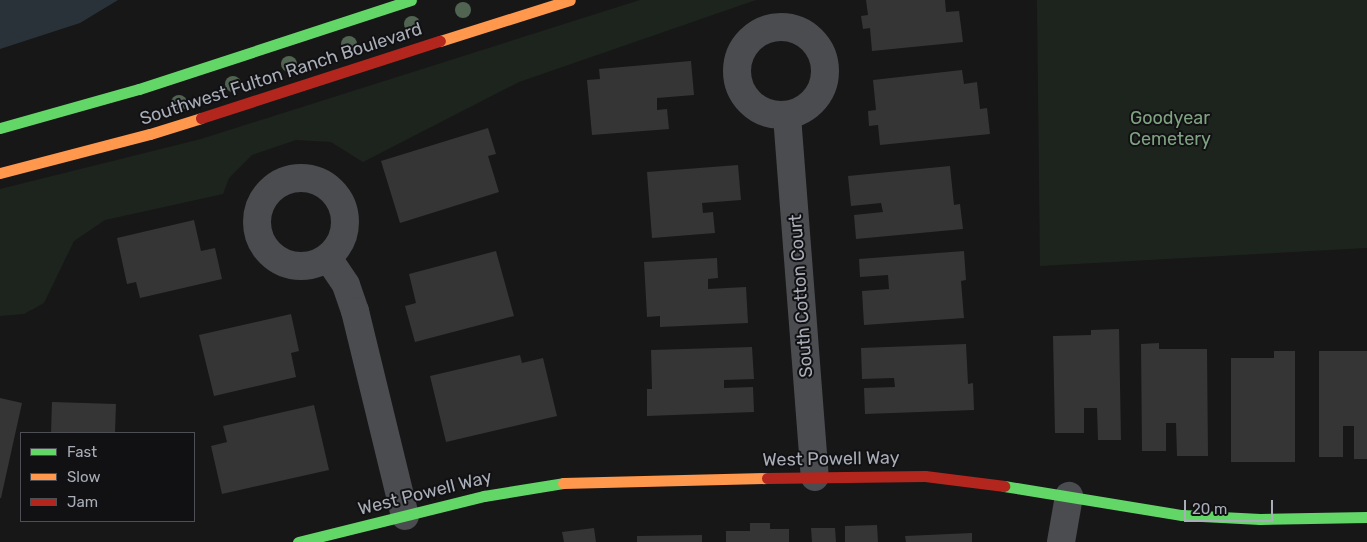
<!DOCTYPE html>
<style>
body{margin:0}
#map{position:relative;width:1367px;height:542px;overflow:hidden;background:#171717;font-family:Rubik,sans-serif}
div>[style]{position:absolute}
.green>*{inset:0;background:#1d241e}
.water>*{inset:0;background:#2a3239}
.building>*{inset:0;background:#353536}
.street>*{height:28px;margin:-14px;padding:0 14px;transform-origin:14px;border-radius:14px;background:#4b4c50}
.street>.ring{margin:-14px;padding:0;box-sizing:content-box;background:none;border:28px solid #4b4c50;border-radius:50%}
.fast>*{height:11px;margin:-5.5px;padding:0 5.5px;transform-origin:5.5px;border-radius:5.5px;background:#63d668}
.slow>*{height:11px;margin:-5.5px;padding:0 5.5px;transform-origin:5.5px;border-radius:5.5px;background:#ff974d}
.jam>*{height:11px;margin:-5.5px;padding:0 5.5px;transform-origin:5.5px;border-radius:5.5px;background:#b3261e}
.trees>*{width:16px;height:16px;margin:-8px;border-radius:50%;background:#506451}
span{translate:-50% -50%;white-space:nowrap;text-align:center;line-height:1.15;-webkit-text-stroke:4px #111113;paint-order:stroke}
.street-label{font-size:18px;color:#a8adb8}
.park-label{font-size:18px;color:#7fa381}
.legend{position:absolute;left:20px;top:432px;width:175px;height:90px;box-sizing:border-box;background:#111113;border:1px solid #4d4f55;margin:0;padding:6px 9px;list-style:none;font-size:15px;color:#a8adb8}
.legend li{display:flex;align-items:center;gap:10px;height:25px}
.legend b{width:25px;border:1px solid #4d4f55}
.scale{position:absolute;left:1184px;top:500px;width:89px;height:22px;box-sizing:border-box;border:2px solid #a8adb8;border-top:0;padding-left:6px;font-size:15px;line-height:18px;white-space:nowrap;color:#a8adb8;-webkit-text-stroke:4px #111113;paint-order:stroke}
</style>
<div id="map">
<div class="green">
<div style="clip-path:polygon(640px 0,756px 0,519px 82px,363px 162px,331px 142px,296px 140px,252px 155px,229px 178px,223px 194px,105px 220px,74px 241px,44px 303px,24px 314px,0 316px,0 189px,201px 139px)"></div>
<div style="clip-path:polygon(1037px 0,1367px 0,1367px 248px,1040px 266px)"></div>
</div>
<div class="water">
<div style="clip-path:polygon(0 0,118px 0,80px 23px,0 49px)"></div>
</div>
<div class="building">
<div style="clip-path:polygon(866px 0,945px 0,946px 12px,959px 11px,963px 42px,872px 51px,870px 28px,863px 29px,861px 16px,868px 15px)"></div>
<div style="clip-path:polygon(691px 61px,694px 95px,657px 98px,657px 110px,667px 109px,669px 129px,592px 135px,587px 80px,600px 79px,599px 69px)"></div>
<div style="clip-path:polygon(962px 70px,964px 84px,977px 82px,980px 109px,987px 108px,990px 134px,880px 145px,878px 125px,869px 126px,868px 111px,876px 110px,873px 80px)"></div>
<div style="clip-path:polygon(488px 128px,496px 154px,488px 156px,499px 192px,400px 223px,381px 161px)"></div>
<div style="clip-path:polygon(738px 165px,741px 200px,702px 203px,703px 213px,713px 212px,715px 233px,652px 238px,647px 172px)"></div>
<div style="clip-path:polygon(950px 166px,954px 205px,960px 204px,963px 229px,856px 239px,854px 215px,883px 212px,881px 203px,851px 206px,848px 176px)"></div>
<div style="clip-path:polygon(194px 220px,201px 251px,215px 248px,222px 279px,140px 298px,136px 282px,127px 284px,117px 238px)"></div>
<div style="clip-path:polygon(496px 251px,514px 316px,415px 342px,405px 306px,416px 303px,409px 274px)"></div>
<div style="clip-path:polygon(964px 251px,966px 280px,961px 281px,964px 318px,864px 325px,862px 291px,889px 289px,888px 275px,860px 277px,859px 259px)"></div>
<div style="clip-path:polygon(717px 258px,718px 278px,708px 279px,708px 289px,746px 287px,748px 323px,660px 327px,660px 316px,647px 317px,644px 262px)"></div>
<div style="clip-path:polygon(291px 314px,299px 351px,291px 353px,296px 377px,214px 396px,199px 335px)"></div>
<div style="clip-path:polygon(1119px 329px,1121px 440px,1098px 440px,1097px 408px,1084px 408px,1084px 433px,1055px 433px,1053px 336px,1091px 335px,1091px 330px)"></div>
<div style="clip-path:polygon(1159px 343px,1159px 349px,1207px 349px,1208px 456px,1177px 456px,1176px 423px,1166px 423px,1166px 451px,1142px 451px,1141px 344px)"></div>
<div style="clip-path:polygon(966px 344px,968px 384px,973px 383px,974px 410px,865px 414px,864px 388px,895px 387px,894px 378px,862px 379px,861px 348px)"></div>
<div style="clip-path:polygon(752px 347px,754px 379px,724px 380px,724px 388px,753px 387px,754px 412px,647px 416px,647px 389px,652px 389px,651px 350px)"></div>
<div style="clip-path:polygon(1274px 351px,1295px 351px,1295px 462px,1231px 462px,1231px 358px,1274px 358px)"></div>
<div style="clip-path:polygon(1319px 351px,1367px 351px,1367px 459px,1354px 459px,1354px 426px,1343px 426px,1343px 457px,1319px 457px)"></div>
<div style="clip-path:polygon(520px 355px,522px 363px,543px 358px,557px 416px,446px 442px,430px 376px)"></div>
<div style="clip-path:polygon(0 398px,22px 403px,1px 498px,0 498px)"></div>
<div style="clip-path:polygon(52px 402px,116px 404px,115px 433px,51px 433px)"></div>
<div style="clip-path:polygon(314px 405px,329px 470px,222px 494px,211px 446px,227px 442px,223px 426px)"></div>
<div style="clip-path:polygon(750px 523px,770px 523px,770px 529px,789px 529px,789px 542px,726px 542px,726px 531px,750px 531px)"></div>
<div style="clip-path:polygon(877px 525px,878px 542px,845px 542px,845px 526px)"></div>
<div style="clip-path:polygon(594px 528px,596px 542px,564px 542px,562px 532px)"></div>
<div style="clip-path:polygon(811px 528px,835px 528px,836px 542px,812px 542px)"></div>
<div style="clip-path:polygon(972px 533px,972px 542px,906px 542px,905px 536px)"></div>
<div style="clip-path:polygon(702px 535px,702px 542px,637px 542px,637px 536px)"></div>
</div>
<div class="street">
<div class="ring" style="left:737px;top:27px;width:60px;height:60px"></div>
<div style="left:787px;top:116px;width:362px;rotate:85.6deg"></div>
<div class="ring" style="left:257px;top:178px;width:60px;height:60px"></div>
<div style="left:328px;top:258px;width:32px;rotate:56deg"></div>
<div style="left:346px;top:285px;width:28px;rotate:71deg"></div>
<div style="left:355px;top:311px;width:211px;rotate:76.3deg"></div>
<div style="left:1061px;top:542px;width:47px;rotate:-80.1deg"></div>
</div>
<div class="fast">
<div style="left:0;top:128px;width:144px;rotate:-15.7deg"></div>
<div style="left:139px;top:89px;width:286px;rotate:-18.1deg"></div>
<div style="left:1004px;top:486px;width:180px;rotate:9.3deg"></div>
<div style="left:1182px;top:515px;width:78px;rotate:2.9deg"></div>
<div style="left:1260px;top:519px;width:107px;rotate:-1.1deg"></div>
<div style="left:298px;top:542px;width:192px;rotate:-13.9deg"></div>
<div style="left:484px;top:496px;width:80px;rotate:-9.3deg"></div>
</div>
<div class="slow">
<div style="left:440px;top:41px;width:136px;rotate:-17.5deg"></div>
<div style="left:0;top:173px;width:155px;rotate:-14.6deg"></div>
<div style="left:150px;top:134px;width:53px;rotate:-17.4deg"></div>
<div style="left:563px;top:483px;width:204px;rotate:-1.4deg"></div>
</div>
<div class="jam">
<div style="left:201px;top:118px;width:251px;rotate:-17.9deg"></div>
<div style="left:767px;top:478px;width:158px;rotate:-0.7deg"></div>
<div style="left:925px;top:476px;width:80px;rotate:7.2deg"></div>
</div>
<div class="trees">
<div style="left:463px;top:10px"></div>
<div style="left:412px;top:24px"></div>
<div style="left:349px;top:44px"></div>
<div style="left:289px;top:64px"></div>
<div style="left:233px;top:84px"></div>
<div style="left:179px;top:103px"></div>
</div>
<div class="street-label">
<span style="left:281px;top:74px;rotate:-18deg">Southwest Fulton Ranch Boulevard</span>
<span style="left:801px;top:296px;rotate:-94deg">South Cotton Court</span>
<span style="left:831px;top:459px;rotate:-1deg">West Powell Way</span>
<span style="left:425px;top:493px;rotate:-14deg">West Powell Way</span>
</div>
<div class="park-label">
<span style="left:1170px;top:129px">Goodyear<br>Cemetery</span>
</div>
<ul class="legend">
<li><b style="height:6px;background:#63d668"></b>Fast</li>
<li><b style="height:6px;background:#ff974d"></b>Slow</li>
<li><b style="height:6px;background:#b3261e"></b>Jam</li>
</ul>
<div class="scale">20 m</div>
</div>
